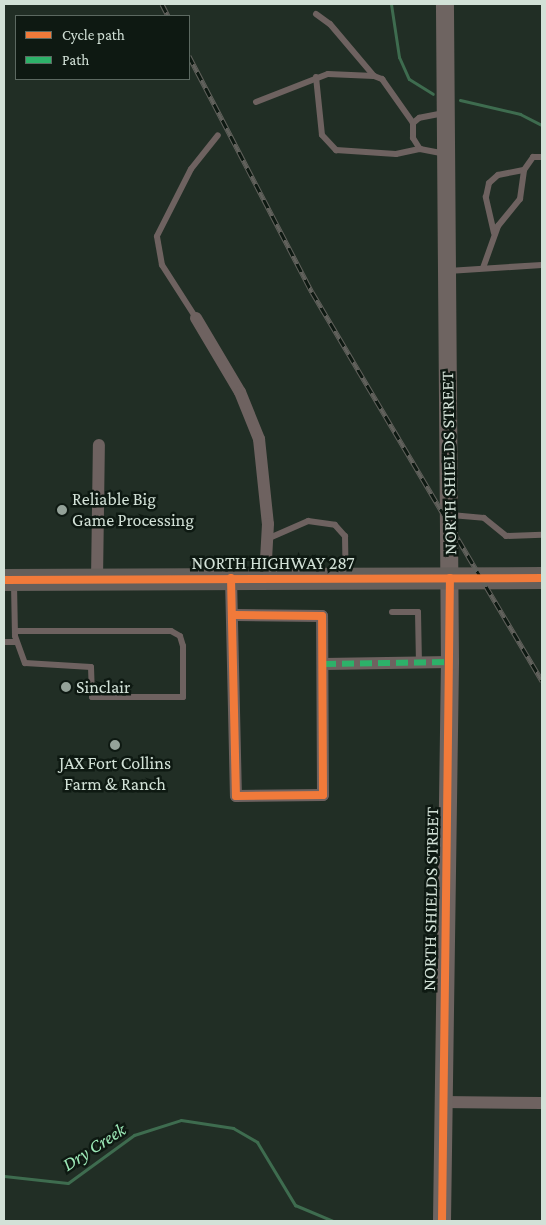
<!DOCTYPE html>
<style>
body{margin:0}
#map{position:relative;width:546px;height:1225px;overflow:hidden;background:#212e25;font-family:"Crimson Pro",serif}
div>[style]{position:absolute}
.stream>*{height:3px;margin:-1.5px;padding:0 1.5px;transform-origin:1.5px;border-radius:1.5px;background:#3e6c4f}
.lane>*{height:6px;margin:-3px;padding:0 3px;transform-origin:3px;border-radius:3px;background:#6e6260}
.street>*{height:12px;margin:-6px;padding:0 6px;transform-origin:6px;border-radius:6px;background:#6e6260}
.secondary>*{height:18px;margin:-9px;padding:0 9px;transform-origin:9px;border-radius:9px;background:#6e6461}
.highway>*{height:22px;margin:-11px;padding:0 11px;transform-origin:11px;border-radius:11px;background:#655f5b}
.rail>*{height:5px;margin-top:-2.5px;transform-origin:0;background:repeating-linear-gradient(90deg,#0e1912 0 9px,#61615c 0 18px);box-sizing:border-box;border-block:1px solid #61615c}
.quiet>*{height:6px;margin-top:-3px;transform-origin:0;background:repeating-linear-gradient(90deg,#2db169 0 12px,transparent 0 18px)}
.cycleway>*{height:8px;margin:-4px;padding:0 4px;transform-origin:4px;border-radius:4px;background:#f17a3a}
.dots>*{width:14px;height:14px;translate:-50% -50%;box-sizing:border-box;border:2px solid #0e1912;border-radius:50%}
span{translate:-50% -50%;white-space:nowrap;text-align:center;line-height:1.15;-webkit-text-stroke:5px #0e1912;paint-order:stroke}
.street-label{font-size:18px;color:#d2e1d7}
.poi-label{font-size:18px;color:#d2e1d7}
.left{translate:0 -50%;text-align:left}
.water-label{font-size:19px;color:#9deab8;font-style:italic}
.frame{position:absolute;inset:0;border:5px solid #d2e1d7;pointer-events:none}
.legend{position:absolute;left:15px;top:15px;width:175px;height:65px;box-sizing:border-box;background:#0e1912;border:1px solid #5c6961;margin:0;padding:6px 9px;list-style:none;font-size:15px;color:#d2e1d7}
.legend li{display:flex;align-items:center;gap:10px;height:25px}
.legend b{width:25px;border:1px solid #5c6961}
</style>
<div id="map">
<div class="stream">
<div style="left:391px;top:4px;width:54px;rotate:81.4deg"></div>
<div style="left:399px;top:57px;width:24px;rotate:66deg"></div>
<div style="left:409px;top:79px;width:28px;rotate:32deg"></div>
<div style="left:460px;top:100px;width:62px;rotate:13.1deg"></div>
<div style="left:520px;top:114px;width:25px;rotate:27deg"></div>
<div style="left:4px;top:1176px;width:64px;rotate:6.2deg"></div>
<div style="left:68px;top:1183px;width:82px;rotate:-36deg"></div>
<div style="left:134px;top:1135px;width:49px;rotate:-17.7deg"></div>
<div style="left:181px;top:1120px;width:53px;rotate:8.7deg"></div>
<div style="left:233px;top:1128px;width:28px;rotate:30deg"></div>
<div style="left:257px;top:1142px;width:74px;rotate:58.9deg"></div>
<div style="left:295px;top:1205px;width:41px;rotate:22.8deg"></div>
</div>
<div class="lane">
<div style="left:316px;top:14px;width:17px;rotate:36deg"></div>
<div style="left:330px;top:24px;width:68px;rotate:49.8deg"></div>
<div style="left:316px;top:77px;width:58px;rotate:84.1deg"></div>
<div style="left:322px;top:135px;width:21px;rotate:47deg"></div>
<div style="left:336px;top:150px;width:60px;rotate:3.8deg"></div>
<div style="left:396px;top:154px;width:25px;rotate:-12deg"></div>
<div style="left:256px;top:102px;width:77px;rotate:-21.3deg"></div>
<div style="left:328px;top:74px;width:46px;rotate:2.5deg"></div>
<div style="left:374px;top:76px;width:9px;rotate:21deg"></div>
<div style="left:382px;top:79px;width:54px;rotate:54.8deg"></div>
<div style="left:444px;top:113px;width:25px;rotate:169deg"></div>
<div style="left:419px;top:118px;width:8px;rotate:140deg"></div>
<div style="left:413px;top:123px;width:15px;rotate:90deg"></div>
<div style="left:413px;top:138px;width:13px;rotate:58deg"></div>
<div style="left:420px;top:149px;width:25px;rotate:11deg"></div>
<div style="left:494px;top:233px;width:37px;rotate:-103deg"></div>
<div style="left:486px;top:197px;width:14px;rotate:-78deg"></div>
<div style="left:489px;top:183px;width:12px;rotate:-42deg"></div>
<div style="left:498px;top:175px;width:26px;rotate:-11deg"></div>
<div style="left:483px;top:268px;width:45px;rotate:-70.3deg"></div>
<div style="left:498px;top:226px;width:35px;rotate:-51deg"></div>
<div style="left:520px;top:199px;width:29px;rotate:-82deg"></div>
<div style="left:524px;top:170px;width:16px;rotate:-55deg"></div>
<div style="left:533px;top:157px;width:9px"></div>
<div style="left:448px;top:271px;width:94px;rotate:-3.7deg"></div>
<div style="left:196px;top:318px;width:63px;rotate:-122.7deg"></div>
<div style="left:162px;top:265px;width:29px;rotate:-100deg"></div>
<div style="left:157px;top:236px;width:75px;rotate:-63.1deg"></div>
<div style="left:191px;top:169px;width:43px;rotate:-51.5deg"></div>
<div style="left:451px;top:515px;width:33px;rotate:5deg"></div>
<div style="left:484px;top:518px;width:28px;rotate:39deg"></div>
<div style="left:506px;top:536px;width:36px;rotate:-2deg"></div>
<div style="left:267px;top:539px;width:45px;rotate:-23.7deg"></div>
<div style="left:308px;top:521px;width:27px;rotate:8deg"></div>
<div style="left:335px;top:525px;width:15px;rotate:48deg"></div>
<div style="left:345px;top:536px;width:39px;rotate:89deg"></div>
<div style="left:14px;top:584px;width:52px;rotate:88.9deg"></div>
<div style="left:15px;top:636px;width:29px;rotate:70deg"></div>
<div style="left:25px;top:663px;width:66px;rotate:3.5deg"></div>
<div style="left:91px;top:667px;width:30px;rotate:88deg"></div>
<div style="left:92px;top:697px;width:91px"></div>
<div style="left:183px;top:697px;width:51px;rotate:-90deg"></div>
<div style="left:183px;top:646px;width:10px;rotate:-107deg"></div>
<div style="left:180px;top:636px;width:10px;rotate:-151deg"></div>
<div style="left:171px;top:631px;width:156px;rotate:180deg"></div>
<div style="left:392px;top:612px;width:26px"></div>
<div style="left:418px;top:612px;width:50px;rotate:88.9deg"></div>
<div style="left:4px;top:642px;width:12px"></div>
</div>
<div class="street">
<div style="left:196px;top:318px;width:86px;rotate:59.3deg"></div>
<div style="left:240px;top:392px;width:51px;rotate:68deg"></div>
<div style="left:259px;top:439px;width:85px;rotate:84deg"></div>
<div style="left:268px;top:524px;width:54px;rotate:93.2deg"></div>
<div style="left:231px;top:578px;width:218px;rotate:88.7deg"></div>
<div style="left:236px;top:796px;width:87px;rotate:-0.7deg"></div>
<div style="left:323px;top:795px;width:179px;rotate:-90.3deg"></div>
<div style="left:322px;top:616px;width:87px;rotate:-179.3deg"></div>
<div style="left:97px;top:580px;width:135px;rotate:-89.2deg"></div>
<div style="left:324px;top:664px;width:126px;rotate:-0.9deg"></div>
<div style="left:442px;top:1102px;width:100px;rotate:0.6deg"></div>
</div>
<div class="secondary">
<div style="left:442px;top:1221px;width:559px;rotate:-89.18deg"></div>
<div style="left:450px;top:662px;width:658px;rotate:-90.44deg"></div>
</div>
<div class="highway">
<div style="left:4px;top:580px;width:538px;rotate:-0.21deg"></div>
</div>
<div class="rail">
<div style="left:162px;top:4px;width:13px;rotate:63deg"></div>
<div style="left:189px;top:56px;width:266px;rotate:62.5deg"></div>
<div style="left:312px;top:292px;width:452px;rotate:59.4deg"></div>
</div>
<div class="quiet">
<div style="left:324px;top:664px;width:126px;rotate:-0.9deg"></div>
</div>
<div class="cycleway">
<div style="left:231px;top:578px;width:218px;rotate:88.7deg"></div>
<div style="left:236px;top:796px;width:87px;rotate:-0.7deg"></div>
<div style="left:323px;top:795px;width:179px;rotate:-90.3deg"></div>
<div style="left:322px;top:616px;width:87px;rotate:-179.3deg"></div>
<div style="left:4px;top:580px;width:538px;rotate:-0.21deg"></div>
<div style="left:442px;top:1221px;width:643px;rotate:-89.29deg"></div>
</div>
<div class="dots">
<div style="left:62px;top:510px;background:#94a299"></div>
<div style="left:66px;top:687px;background:#94a299"></div>
<div style="left:115px;top:745px;background:#94a299"></div>
</div>
<div class="street-label">
<span style="left:449px;top:463px;rotate:-91deg">NORTH SHIELDS STREET</span>
<span style="left:273px;top:563px">NORTH HIGHWAY 287</span>
<span style="left:431px;top:899px;rotate:-89deg">NORTH SHIELDS STREET</span>
</div>
<div class="poi-label">
<span class="left" style="left:72px;top:510px">Reliable Big<br>Game Processing</span>
<span class="left" style="left:76px;top:687px">Sinclair</span>
<span style="left:115px;top:774px">JAX Fort Collins<br>Farm &amp; Ranch</span>
</div>
<div class="water-label">
<span style="left:94px;top:1147px;rotate:-33deg">Dry Creek</span>
</div>
<div class="frame"></div>
<ul class="legend">
<li><b style="height:6px;background:#f17a3a"></b>Cycle path</li>
<li><b style="height:6px;background:#2db169"></b>Path</li>
</ul>
</div>
